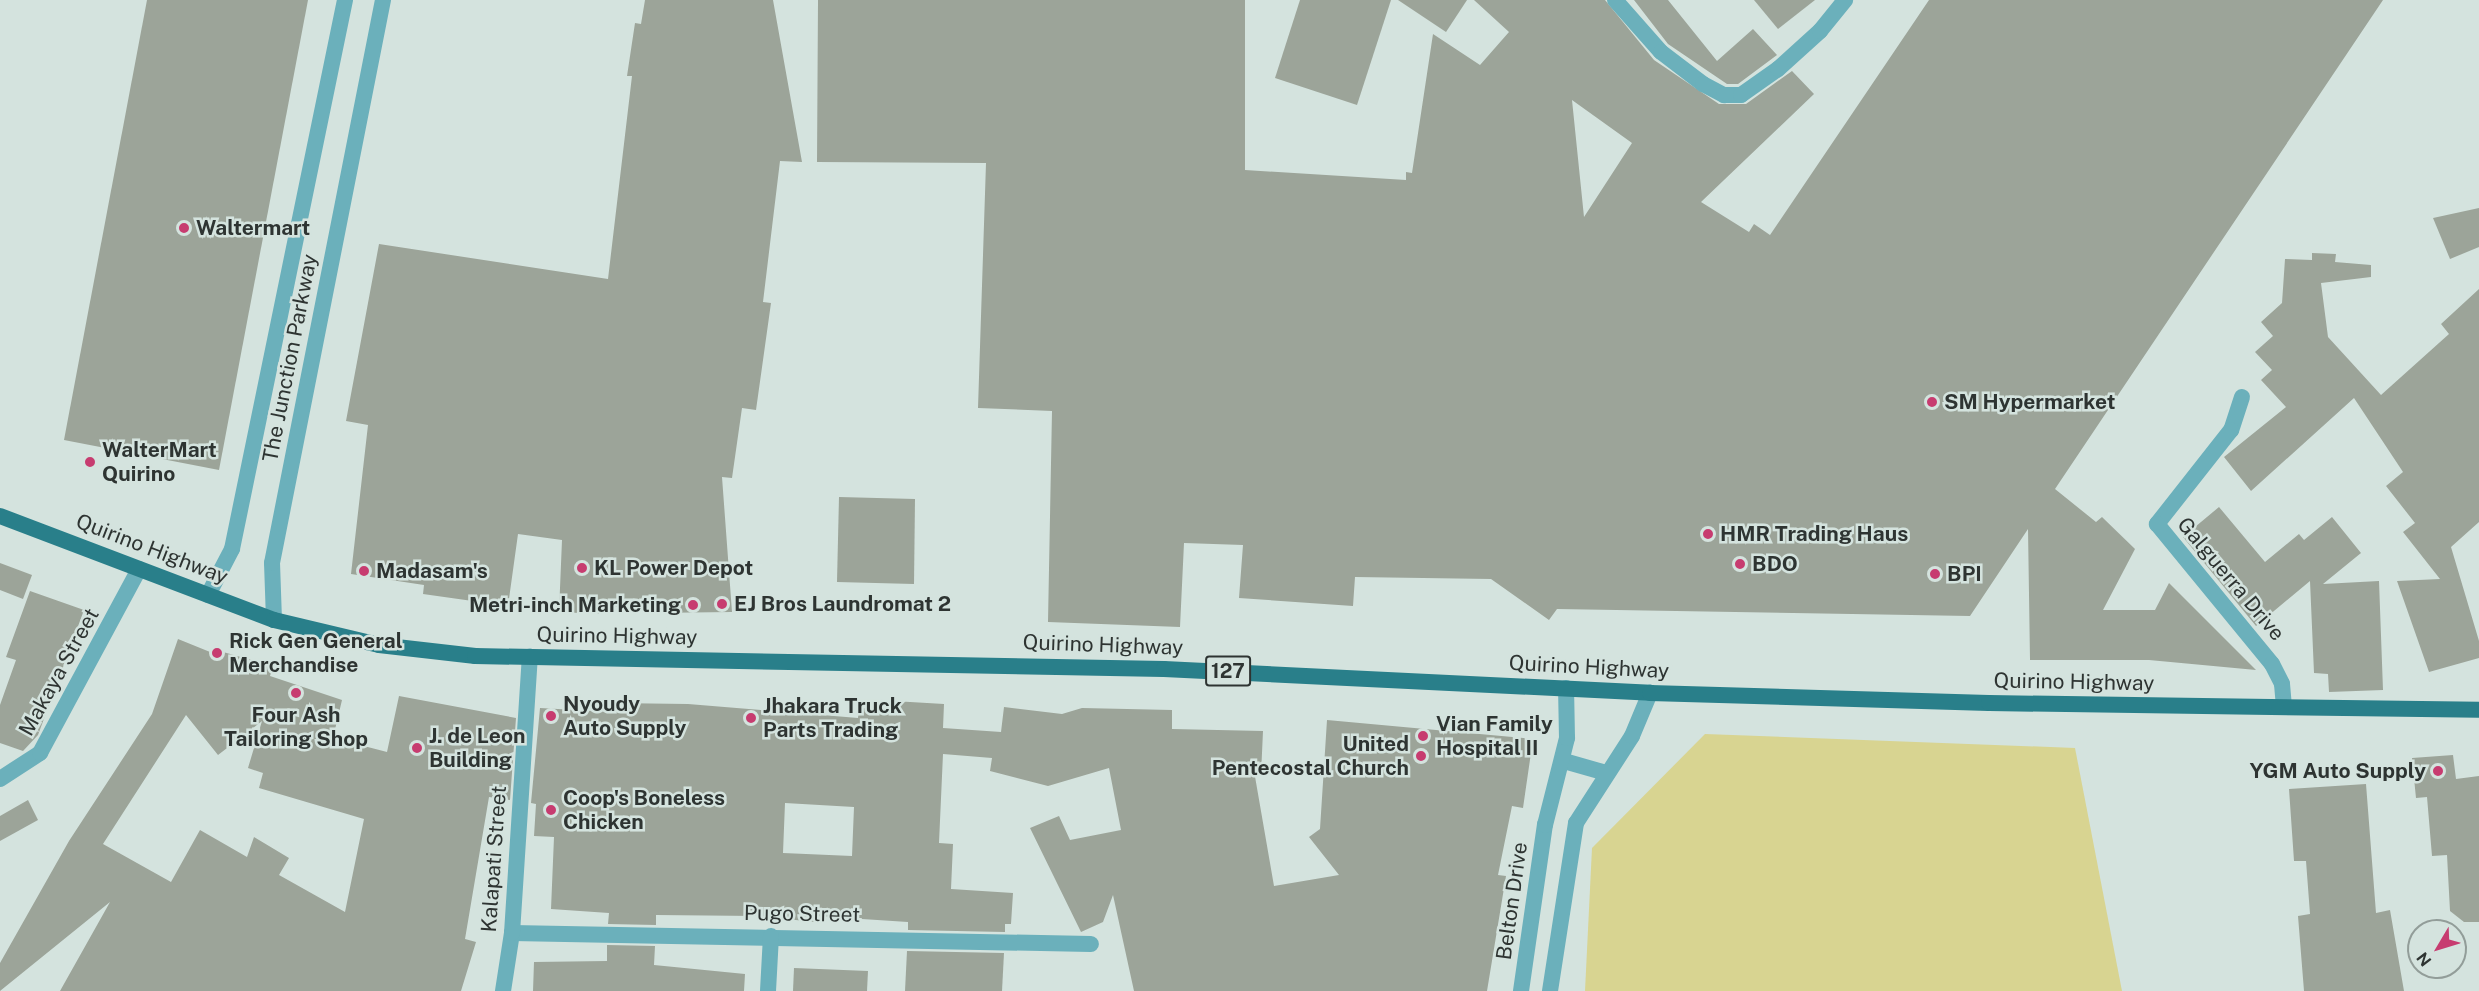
<!DOCTYPE html>
<style>
body{margin:0}
#map{position:relative;width:2479px;height:991px;overflow:hidden;background:#d4e3de;font-family:"Public Sans",sans-serif}
div>[style]{position:absolute}
.green>*{inset:0;background:#d8d491}
.building>*{inset:0;background:#9ca499}
.minor>*{height:16px;margin:-8px;padding:0 8px;transform-origin:8px;border-radius:8px;background:#6bb0bb}
.tertiary>*{height:16px;margin:-8px;padding:0 8px;transform-origin:8px;border-radius:8px;background:#6bb0bb}
.primary>*{height:16px;margin:-8px;padding:0 8px;transform-origin:8px;border-radius:8px;background:#297f8a}
.dots>*{width:16px;height:16px;translate:-50% -50%;box-sizing:border-box;border:3px solid #d4e3de;border-radius:50%}
span{translate:-50% -50%;white-space:nowrap;text-align:center;line-height:1.15;-webkit-text-stroke:5px #d4e3de;paint-order:stroke}
.shield-label span{padding:2px 4px;background:#d4e3de;border:2px solid;border-radius:4px;-webkit-text-stroke-width:0}
.shield-label{font-size:20px;color:#2e3432;font-weight:700}
.poi-label{font-size:21px;color:#2e3432;font-weight:700}
.left{translate:0 -50%;text-align:left}
.right{translate:-100% -50%;text-align:right}
.street-label{font-size:21px;color:#2e3432}
.north{position:absolute;left:2407px;top:919px;width:60px;height:60px;box-sizing:border-box;background:#d4e3de;border:2px solid #929d99;border-radius:50%;rotate:232deg;font-size:16px;font-weight:700;line-height:24px;text-align:center;color:#2e3432}
.north::after{content:'';display:block;margin:auto;width:21px;height:27px;background:#c73c70;clip-path:polygon(50% 0,100% 100%,50% 72%,0 100%)}
</style>
<div id="map">
<div class="green">
<div style="clip-path:polygon(1705px 734px,2075px 748px,2122px 991px,1585px 991px,1592px 848px)"></div>
</div>
<div class="building">
<div style="clip-path:polygon(147px 0,308px 0,219px 470px,64px 440px)"></div>
<div style="clip-path:polygon(645px 0,773px 0,802px 162px,780px 161px,763px 302px,771px 303px,756px 410px,742px 408px,732px 478px,722px 477px,732px 612px,650px 613px,651px 609px,602px 606px,601px 614px,559px 612px,562px 540px,518px 534px,508px 606px,423px 594px,424px 585px,351px 574px,368px 425px,346px 421px,379px 244px,608px 279px,632px 76px,627px 76px,635px 23px,641px 24px)"></div>
<div style="clip-path:polygon(evenodd,818px 0,1245px 0,1245px 170px,1406px 180px,1406px 172px,1412px 173px,1433px 34px,1480px 65px,1509px 32px,1474px 0,1605px 0,1654px 60px,1719px 104px,1746px 104px,1792px 71px,1814px 94px,1701px 202px,1749px 232px,1754px 224px,1770px 235px,1929px 0,2383px 0,2055px 489px,2096px 522px,2102px 517px,2135px 549px,2103px 610px,2155px 610px,2169px 583px,2256px 670px,2149px 660px,2030px 660px,2028px 529px,1970px 616px,1557px 609px,1549px 620px,1491px 579px,1355px 577px,1353px 606px,1239px 598px,1243px 545px,1184px 543px,1180px 627px,1048px 622px,1052px 411px,978px 408px,986px 163px,817px 162px,818px 0,1572px 100px,1632px 143px,1584px 217px,1572px 100px)"></div>
<div style="clip-path:polygon(1300px 0,1391px 0,1357px 105px,1275px 78px)"></div>
<div style="clip-path:polygon(1398px 0,1467px 0,1446px 32px)"></div>
<div style="clip-path:polygon(1634px 0,1668px 0,1717px 61px,1753px 29px,1777px 55px,1738px 84px,1727px 84px,1668px 44px)"></div>
<div style="clip-path:polygon(1754px 0,1815px 0,1778px 29px)"></div>
<div style="clip-path:polygon(2479px 208px,2479px 247px,2450px 259px,2433px 218px)"></div>
<div style="clip-path:polygon(2312px 253px,2336px 254px,2335px 262px,2371px 265px,2371px 277px,2321px 283px,2328px 337px,2381px 395px,2449px 334px,2441px 324px,2479px 289px,2479px 522px,2451px 547px,2479px 641px,2479px 658px,2429px 672px,2397px 581px,2440px 579px,2403px 532px,2415px 523px,2386px 486px,2403px 472px,2354px 398px,2251px 491px,2224px 457px,2286px 407px,2261px 380px,2272px 370px,2255px 352px,2273px 336px,2261px 322px,2282px 303px,2285px 259px,2312px 260px)"></div>
<div style="clip-path:polygon(839px 497px,915px 499px,914px 584px,837px 582px)"></div>
<div style="clip-path:polygon(2219px 507px,2265px 562px,2299px 534px,2304px 540px,2332px 517px,2361px 553px,2323px 584px,2379px 581px,2383px 690px,2329px 692px,2328px 674px,2314px 673px,2310px 581px,2256px 626px,2183px 537px)"></div>
<div style="clip-path:polygon(0 563px,32px 575px,23px 599px,0 590px)"></div>
<div style="clip-path:polygon(30px 591px,84px 610px,38px 735px,23px 751px,0 743px,0 705px,16px 660px,6px 657px)"></div>
<div style="clip-path:polygon(evenodd,178px 639px,215px 654px,216px 650px,273px 666px,270px 676px,342px 700px,333px 738px,387px 752px,399px 696px,516px 718px,510px 800px,489px 797px,465px 939px,476px 942px,461px 991px,60px 991px,110px 902px,0 991px,0 963px,69px 841px,152px 714px,178px 639px,186px 715px,218px 755px,262px 721px,248px 768px,263px 773px,259px 788px,364px 819px,345px 912px,279px 875px,289px 858px,254px 837px,247px 857px,200px 830px,171px 882px,103px 844px,186px 715px)"></div>
<div style="clip-path:polygon(evenodd,893px 701px,944px 704px,943px 728px,1001px 732px,1004px 707px,1062px 714px,1082px 708px,1172px 710px,1172px 729px,1263px 731px,1261px 775px,1253px 765px,1274px 886px,1339px 875px,1309px 837px,1320px 829px,1327px 720px,1533px 739px,1523px 808px,1512px 806px,1498px 875px,1506px 876px,1487px 991px,1134px 991px,1113px 895px,1103px 922px,1081px 932px,1030px 828px,1059px 816px,1070px 840px,1121px 830px,1109px 768px,1048px 786px,990px 771px,992px 758px,943px 754px,939px 843px,953px 844px,951px 889px,1013px 893px,1011px 924px,1005px 924px,1005px 932px,908px 930px,908px 922px,816px 916px,815px 922px,757px 916px,656px 915px,656px 925px,608px 924px,609px 913px,551px 909px,554px 837px,534px 836px,536px 804px,531px 803px,540px 708px,612px 712px,612px 703px,688px 704px,858px 718px,859px 708px,892px 710px,893px 701px,785px 803px,854px 807px,852px 856px,783px 853px,785px 803px)"></div>
<div style="clip-path:polygon(2453px 755px,2456px 779px,2479px 776px,2479px 922px,2464px 922px,2450px 911px,2447px 855px,2432px 856px,2427px 797px,2416px 798px,2412px 758px)"></div>
<div style="clip-path:polygon(2366px 784px,2376px 913px,2390px 910px,2404px 991px,2304px 991px,2298px 916px,2310px 914px,2306px 861px,2294px 861px,2289px 789px)"></div>
<div style="clip-path:polygon(28px 800px,38px 820px,0 841px,0 816px)"></div>
<div style="clip-path:polygon(607px 945px,655px 946px,654px 965px,745px 974px,744px 991px,533px 991px,534px 962px,607px 961px)"></div>
<div style="clip-path:polygon(907px 951px,1004px 953px,1002px 991px,905px 991px)"></div>
<div style="clip-path:polygon(794px 968px,868px 971px,867px 991px,793px 991px)"></div>
</div>
<div class="minor">
<div style="left:1615px;top:0;width:69px;rotate:48.5deg"></div>
<div style="left:1661px;top:52px;width:53px;rotate:37.3deg"></div>
<div style="left:1703px;top:84px;width:24px;rotate:28deg"></div>
<div style="left:1724px;top:95px;width:17px"></div>
<div style="left:1741px;top:95px;width:45px;rotate:-35.1deg"></div>
<div style="left:1778px;top:69px;width:57px;rotate:-42.1deg"></div>
<div style="left:1820px;top:31px;width:40px;rotate:-51deg"></div>
<div style="left:2242px;top:397px;width:35px;rotate:108deg"></div>
<div style="left:2231px;top:430px;width:120px;rotate:128.2deg"></div>
<div style="left:2157px;top:524px;width:181px;rotate:50.6deg"></div>
<div style="left:2272px;top:664px;width:22px;rotate:63deg"></div>
<div style="left:2282px;top:684px;width:23px;rotate:85deg"></div>
<div style="left:1564px;top:761px;width:44px;rotate:15.9deg"></div>
<div style="left:0;top:779px;width:48px;rotate:-33deg"></div>
<div style="left:40px;top:753px;width:209px;rotate:-61.7deg"></div>
<div style="left:512px;top:933px;width:579px;rotate:1.09deg"></div>
<div style="left:768px;top:991px;width:55px;rotate:-86.9deg"></div>
<div style="left:1521px;top:991px;width:168px;rotate:-81.8deg"></div>
<div style="left:1545px;top:825px;width:90px;rotate:-75.8deg"></div>
<div style="left:1567px;top:738px;width:50px;rotate:-91.1deg"></div>
<div style="left:1550px;top:991px;width:170px;rotate:-81.2deg"></div>
<div style="left:1576px;top:823px;width:103px;rotate:-57.2deg"></div>
<div style="left:1632px;top:736px;width:47px;rotate:-67.3deg"></div>
</div>
<div class="tertiary">
<div style="left:208px;top:595px;width:52px;rotate:-62.4deg"></div>
<div style="left:232px;top:549px;width:561px;rotate:-78.37deg"></div>
<div style="left:274px;top:620px;width:57px;rotate:-92deg"></div>
<div style="left:272px;top:563px;width:574px;rotate:-78.85deg"></div>
<div style="left:503px;top:991px;width:59px;rotate:-81.2deg"></div>
<div style="left:512px;top:933px;width:277px;rotate:-86.3deg"></div>
</div>
<div class="primary">
<div style="left:0;top:516px;width:293px;rotate:20.8deg"></div>
<div style="left:274px;top:620px;width:108px;rotate:13.4deg"></div>
<div style="left:379px;top:645px;width:97px;rotate:6.5deg"></div>
<div style="left:475px;top:656px;width:689px;rotate:1.08deg"></div>
<div style="left:1164px;top:669px;width:487px;rotate:2.8deg"></div>
<div style="left:1650px;top:693px;width:339px;rotate:1.7deg"></div>
<div style="left:1989px;top:703px;width:490px;rotate:0.8deg"></div>
</div>
<div class="dots">
<div style="left:184px;top:228px;background:#c73c70"></div>
<div style="left:1932px;top:402px;background:#c73c70"></div>
<div style="left:90px;top:462px;background:#c73c70"></div>
<div style="left:1708px;top:534px;background:#c73c70"></div>
<div style="left:1740px;top:564px;background:#c73c70"></div>
<div style="left:582px;top:568px;background:#c73c70"></div>
<div style="left:364px;top:571px;background:#c73c70"></div>
<div style="left:1935px;top:574px;background:#c73c70"></div>
<div style="left:722px;top:604px;background:#c73c70"></div>
<div style="left:693px;top:605px;background:#c73c70"></div>
<div style="left:217px;top:653px;background:#c73c70"></div>
<div style="left:296px;top:693px;background:#c73c70"></div>
<div style="left:551px;top:716px;background:#c73c70"></div>
<div style="left:751px;top:718px;background:#c73c70"></div>
<div style="left:1423px;top:736px;background:#c73c70"></div>
<div style="left:417px;top:748px;background:#c73c70"></div>
<div style="left:1421px;top:756px;background:#c73c70"></div>
<div style="left:2438px;top:771px;background:#c73c70"></div>
<div style="left:551px;top:810px;background:#c73c70"></div>
</div>
<div class="shield-label">
<span style="left:1228px;top:671px">127</span>
</div>
<div class="poi-label">
<span class="left" style="left:196px;top:228px">Waltermart</span>
<span class="left" style="left:1944px;top:402px">SM Hypermarket</span>
<span class="left" style="left:102px;top:462px">WalterMart<br>Quirino</span>
<span class="left" style="left:1720px;top:534px">HMR Trading Haus</span>
<span class="left" style="left:1752px;top:564px">BDO</span>
<span class="left" style="left:594px;top:568px">KL Power Depot</span>
<span class="left" style="left:376px;top:571px">Madasam's</span>
<span class="left" style="left:1947px;top:574px">BPI</span>
<span class="left" style="left:734px;top:604px">EJ Bros Laundromat 2</span>
<span class="right" style="left:681px;top:605px">Metri-inch Marketing</span>
<span class="left" style="left:229px;top:653px">Rick Gen General<br>Merchandise</span>
<span class="left" style="left:563px;top:716px">Nyoudy<br>Auto Supply</span>
<span class="left" style="left:763px;top:718px">Jhakara Truck<br>Parts Trading</span>
<span style="left:296px;top:727px">Four Ash<br>Tailoring Shop</span>
<span class="left" style="left:1436px;top:736px">Vian Family<br>Hospital II</span>
<span class="left" style="left:429px;top:748px">J. de Leon<br>Building</span>
<span class="right" style="left:1409px;top:756px">United<br>Pentecostal Church</span>
<span class="right" style="left:2426px;top:771px">YGM Auto Supply</span>
<span class="left" style="left:563px;top:810px">Coop's Boneless<br>Chicken</span>
</div>
<div class="street-label">
<span style="left:290px;top:358px;rotate:-79deg">The Junction Parkway</span>
<span style="left:152px;top:549px;rotate:21deg">Quirino Highway</span>
<span style="left:2231px;top:579px;rotate:50deg">Galguerra Drive</span>
<span style="left:617px;top:636px;rotate:1deg">Quirino Highway</span>
<span style="left:1103px;top:645px;rotate:2deg">Quirino Highway</span>
<span style="left:1589px;top:667px;rotate:3deg">Quirino Highway</span>
<span style="left:59px;top:672px;rotate:-61deg">Makaya Street</span>
<span style="left:2074px;top:682px;rotate:1deg">Quirino Highway</span>
<span style="left:494px;top:859px;rotate:-86deg">Kalapati Street</span>
<span style="left:1512px;top:901px;rotate:-82deg">Belton Drive</span>
<span style="left:802px;top:914px;rotate:1deg">Pugo Street</span>
</div>
<div class="north">N</div>
</div>
